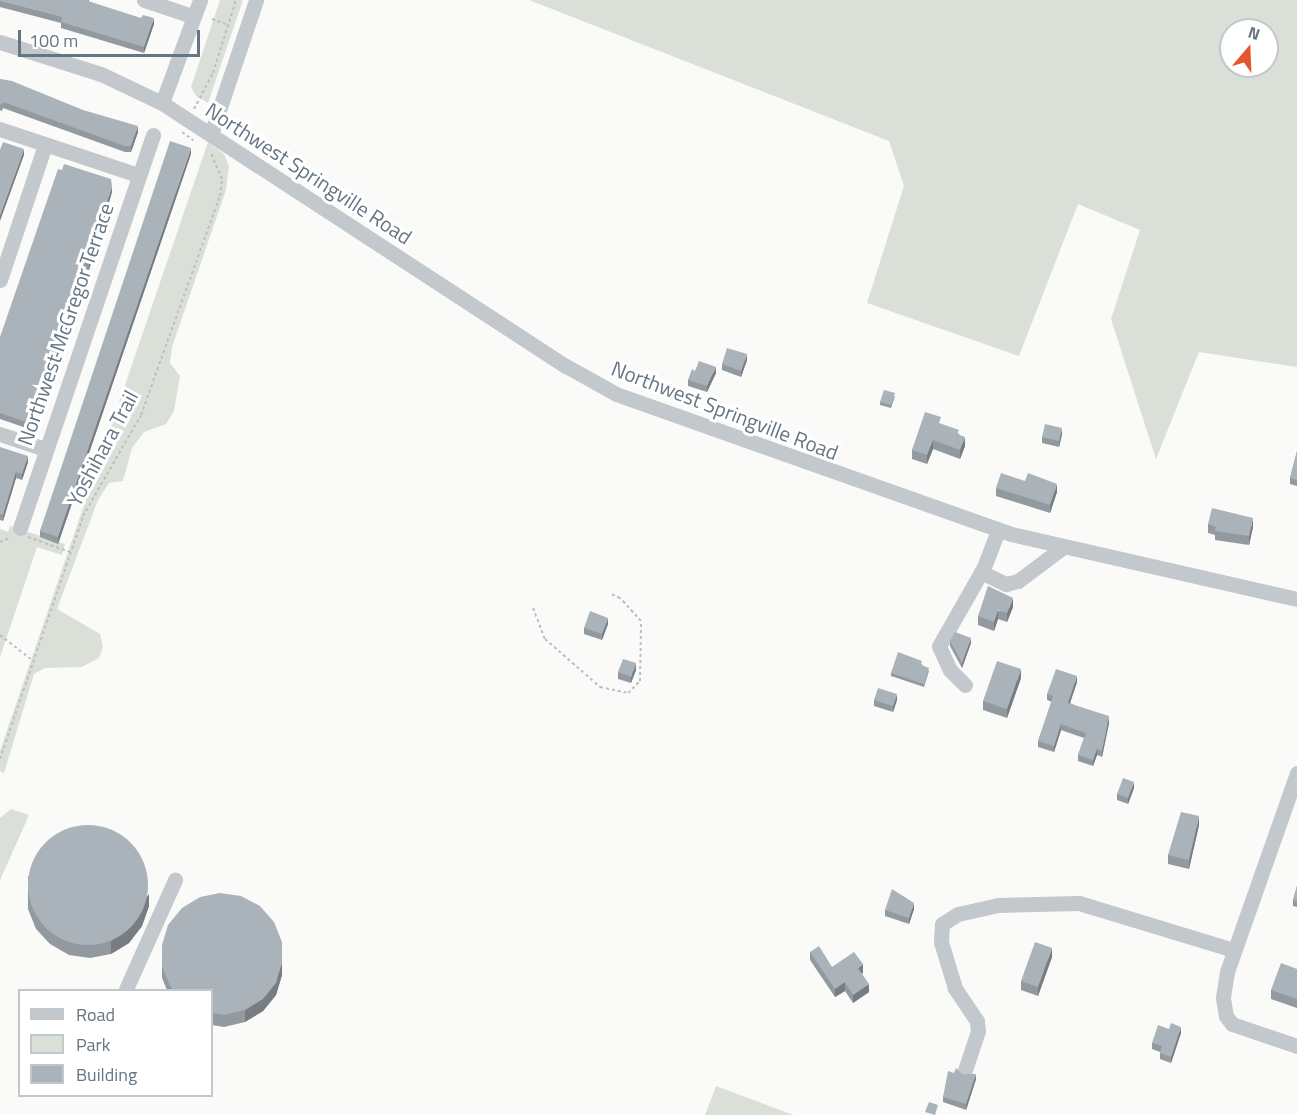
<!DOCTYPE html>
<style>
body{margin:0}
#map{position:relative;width:1297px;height:1115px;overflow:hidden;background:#fafaf8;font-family:"Titillium Web",sans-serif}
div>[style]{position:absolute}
.green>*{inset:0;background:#dadfd7}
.path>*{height:2px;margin-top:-1px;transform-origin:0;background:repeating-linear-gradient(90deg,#bbbfc2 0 3px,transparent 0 6px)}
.minor>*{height:15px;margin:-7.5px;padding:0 7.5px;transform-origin:7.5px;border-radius:7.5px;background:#c3c8cc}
.wall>*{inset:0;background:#929a9f}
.shaded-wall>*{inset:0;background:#777d82}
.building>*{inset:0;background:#aab3b9}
.round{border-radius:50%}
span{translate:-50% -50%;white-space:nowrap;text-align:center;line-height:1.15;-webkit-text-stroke:6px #fff;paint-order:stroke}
.street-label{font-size:21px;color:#657683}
.legend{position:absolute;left:18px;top:989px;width:195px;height:108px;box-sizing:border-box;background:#fff;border:2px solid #c1c8cd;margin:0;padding:8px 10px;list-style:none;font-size:18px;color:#657683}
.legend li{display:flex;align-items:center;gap:12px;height:30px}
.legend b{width:30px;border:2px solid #c1c8cd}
.north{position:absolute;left:1219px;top:18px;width:60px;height:60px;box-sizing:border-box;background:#fff;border:2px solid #c1c8cd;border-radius:50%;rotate:19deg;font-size:16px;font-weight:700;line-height:24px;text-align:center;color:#657683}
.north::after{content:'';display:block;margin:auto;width:21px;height:27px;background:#e4572e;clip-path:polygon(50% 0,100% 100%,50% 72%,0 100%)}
.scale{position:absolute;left:18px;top:30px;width:182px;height:27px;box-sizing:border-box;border:3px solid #657683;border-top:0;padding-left:8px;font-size:18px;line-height:21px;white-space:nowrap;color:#657683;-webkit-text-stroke:4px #fff;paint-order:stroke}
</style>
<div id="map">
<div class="green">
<div style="clip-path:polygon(220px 0,243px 0,208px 103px,196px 96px,191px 87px)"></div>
<div style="clip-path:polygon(evenodd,529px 0,1297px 0,1297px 367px,1199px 352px,1156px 459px,1111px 319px,1140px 230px,1078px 204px,1019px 356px,867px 303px,904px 186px,889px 141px,529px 0,1231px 30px,1267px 30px,1267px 66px,1231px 66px,1231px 30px)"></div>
<div style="clip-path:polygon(208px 142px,224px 154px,229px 166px,226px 190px,172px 347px,170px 363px,180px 376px,174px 411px,166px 424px,144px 432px,132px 448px,123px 481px,109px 483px,98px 500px,57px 609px,100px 634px,103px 647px,99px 658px,82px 667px,45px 668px,34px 674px,4px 773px,0 771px,0 751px)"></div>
<div style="clip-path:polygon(10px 526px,65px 544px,62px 555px,37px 547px,0 657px,0 529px,8px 532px)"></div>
<div style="clip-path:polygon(11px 809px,29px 815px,0 880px,0 818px)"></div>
<div style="clip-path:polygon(716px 1086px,793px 1115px,705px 1115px)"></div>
</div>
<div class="path">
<div style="left:212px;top:19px;width:15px;rotate:20deg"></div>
<div style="left:194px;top:109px;width:41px;rotate:-62.2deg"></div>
<div style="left:213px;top:73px;width:77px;rotate:-72.5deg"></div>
<div style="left:182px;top:132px;width:14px;rotate:36deg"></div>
<div style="left:28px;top:537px;width:45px;rotate:19.7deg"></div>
<div style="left:0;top:542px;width:12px;rotate:-24deg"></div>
<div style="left:533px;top:608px;width:33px;rotate:69deg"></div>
<div style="left:545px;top:639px;width:73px;rotate:41.1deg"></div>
<div style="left:600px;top:687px;width:29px;rotate:12deg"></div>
<div style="left:628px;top:693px;width:17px;rotate:-45deg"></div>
<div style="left:640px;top:681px;width:60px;rotate:-89deg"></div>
<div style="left:641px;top:621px;width:31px;rotate:-132deg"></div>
<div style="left:620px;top:598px;width:12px;rotate:-156deg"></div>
<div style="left:0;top:635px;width:39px;rotate:38deg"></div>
<div style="left:0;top:759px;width:257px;rotate:-71.1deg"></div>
<div style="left:83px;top:516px;width:116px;rotate:-60.1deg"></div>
<div style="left:141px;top:415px;width:233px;rotate:-70.2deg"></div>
<div style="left:220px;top:196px;width:17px;rotate:-83deg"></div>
<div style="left:222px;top:179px;width:30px;rotate:-113deg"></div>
</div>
<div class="minor">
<div style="left:144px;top:0;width:51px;rotate:18.4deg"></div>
<div style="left:0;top:42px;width:106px;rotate:17.6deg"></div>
<div style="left:101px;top:74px;width:68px;rotate:25.4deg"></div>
<div style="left:162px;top:103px;width:482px;rotate:33.1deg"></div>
<div style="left:566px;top:366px;width:57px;rotate:29.2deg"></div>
<div style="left:616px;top:394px;width:419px;rotate:19.5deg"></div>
<div style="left:1011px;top:534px;width:293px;rotate:12.8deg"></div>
<div style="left:162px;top:103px;width:110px;rotate:-69.7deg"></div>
<div style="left:0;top:129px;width:145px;rotate:18.4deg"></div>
<div style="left:211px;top:134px;width:141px;rotate:-71.4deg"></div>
<div style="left:0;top:280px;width:142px;rotate:-71.6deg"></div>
<div style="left:0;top:434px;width:47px;rotate:18.4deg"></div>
<div style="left:20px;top:528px;width:415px;rotate:-71.3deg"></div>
<div style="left:981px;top:572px;width:28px;rotate:26deg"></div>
<div style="left:1006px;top:584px;width:12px;rotate:-14deg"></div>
<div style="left:1018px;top:581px;width:55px;rotate:-36.9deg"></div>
<div style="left:965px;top:685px;width:21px;rotate:-135deg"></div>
<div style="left:950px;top:670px;width:26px;rotate:-115deg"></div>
<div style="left:939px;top:646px;width:91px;rotate:-60.3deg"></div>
<div style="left:984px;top:567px;width:40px;rotate:-69deg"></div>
<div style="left:1297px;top:773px;width:211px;rotate:109.4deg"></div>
<div style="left:1227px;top:972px;width:26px;rotate:99deg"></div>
<div style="left:1223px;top:998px;width:18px;rotate:81deg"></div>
<div style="left:1226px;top:1016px;width:10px;rotate:53deg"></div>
<div style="left:1232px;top:1024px;width:69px;rotate:18.7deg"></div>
<div style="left:126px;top:989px;width:120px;rotate:-65.8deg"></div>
<div style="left:965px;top:1070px;width:41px;rotate:-71.6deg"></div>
<div style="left:978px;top:1031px;width:10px;rotate:-96deg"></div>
<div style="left:977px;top:1021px;width:40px;rotate:-124deg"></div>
<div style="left:955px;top:988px;width:48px;rotate:-106.9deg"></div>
<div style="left:941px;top:942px;width:18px;rotate:-87deg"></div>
<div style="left:942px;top:924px;width:19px;rotate:-32deg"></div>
<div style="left:958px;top:914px;width:41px;rotate:-12.7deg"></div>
<div style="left:998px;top:905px;width:81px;rotate:-1.4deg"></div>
<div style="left:1079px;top:903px;width:162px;rotate:16.9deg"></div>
</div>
<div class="wall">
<div style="clip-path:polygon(0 0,89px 0,89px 2px,154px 24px,144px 53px,61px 28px,61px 23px,0 7px)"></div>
<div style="clip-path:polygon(0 79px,138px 132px,131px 152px,125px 152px,3px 108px,2px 111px,0 110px)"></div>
<div style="clip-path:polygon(191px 154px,58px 544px,40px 537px,40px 531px)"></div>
<div style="clip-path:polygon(112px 192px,89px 270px,85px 269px,80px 284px,81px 291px,32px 430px,0 419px,0 337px)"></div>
<div style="clip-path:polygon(747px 360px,741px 377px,722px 370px,722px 364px)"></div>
<div style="clip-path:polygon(695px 371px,716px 373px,707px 392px,688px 386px,688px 380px)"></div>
<div style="clip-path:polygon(895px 396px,891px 408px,880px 405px,880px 402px)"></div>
<div style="clip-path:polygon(941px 424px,959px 434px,965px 446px,960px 459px,933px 449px,927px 464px,912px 459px,912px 450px)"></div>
<div style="clip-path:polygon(1062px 434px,1059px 447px,1042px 443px,1042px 437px)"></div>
<div style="clip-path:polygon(0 447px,28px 462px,22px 480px,16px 478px,3px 521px,0 520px)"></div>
<div style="clip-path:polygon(1297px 451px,1297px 486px,1290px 484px,1290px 478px)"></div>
<div style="clip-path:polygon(1025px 481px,1057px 492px,1050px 513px,996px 496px,996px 488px)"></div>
<div style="clip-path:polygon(1208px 524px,1253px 527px,1249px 545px,1215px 540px,1215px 535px,1208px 533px)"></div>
<div style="clip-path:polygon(1013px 607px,1007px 622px,998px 619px,994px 631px,978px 625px,978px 616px)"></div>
<div style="clip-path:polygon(608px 624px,602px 640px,584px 634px,584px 628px)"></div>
<div style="clip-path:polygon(950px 641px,971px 643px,962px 668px,950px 646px)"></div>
<div style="clip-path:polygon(922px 664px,922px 665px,929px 671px,924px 687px,891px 676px,891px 673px)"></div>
<div style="clip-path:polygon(636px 670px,631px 683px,618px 679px,618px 672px)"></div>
<div style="clip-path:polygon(1021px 678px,1007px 718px,983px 710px,983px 701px)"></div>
<div style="clip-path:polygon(1077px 682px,1070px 703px,1109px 723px,1102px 757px,1097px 755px,1093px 766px,1078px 761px,1078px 755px,1084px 738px,1061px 730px,1054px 752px,1038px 747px,1038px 741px,1052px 702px,1047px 700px,1047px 694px)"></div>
<div style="clip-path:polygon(874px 700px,897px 700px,893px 712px,874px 706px)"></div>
<div style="clip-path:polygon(1134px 788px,1128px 804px,1117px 800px,1117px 794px)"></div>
<div style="clip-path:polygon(1199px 825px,1189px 869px,1168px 864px,1168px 855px)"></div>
<div style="clip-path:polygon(28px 876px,149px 906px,142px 926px,129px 943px,111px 954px,90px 958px,69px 955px,50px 944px,36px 929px,28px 909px)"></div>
<div style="clip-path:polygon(1297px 886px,1297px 907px,1293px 906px,1293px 900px)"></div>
<div style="clip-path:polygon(914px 909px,909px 924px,885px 916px,885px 910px)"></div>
<div style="clip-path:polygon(162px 945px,282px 975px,276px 995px,263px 1011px,245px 1022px,224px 1027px,212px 1025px,212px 990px,167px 990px,162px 978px)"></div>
<div style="clip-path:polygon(810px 952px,832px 967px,863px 973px,862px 973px,869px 992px,853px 1003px,845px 991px,835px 997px,810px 960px)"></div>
<div style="clip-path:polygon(1052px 957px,1038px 996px,1021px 990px,1021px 981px)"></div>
<div style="clip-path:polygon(1297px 969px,1297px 1008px,1271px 999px,1271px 990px)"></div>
<div style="clip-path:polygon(1169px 1029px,1181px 1033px,1171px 1063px,1160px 1059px,1160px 1052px,1152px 1049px,1152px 1043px)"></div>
<div style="clip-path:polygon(954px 1073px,976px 1079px,966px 1110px,943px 1102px,943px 1097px)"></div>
</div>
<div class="shaded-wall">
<div style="clip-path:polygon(154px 18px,154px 24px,144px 53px,144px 47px)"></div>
<div style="clip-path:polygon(138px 126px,138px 132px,131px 152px,131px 146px)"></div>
<div style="clip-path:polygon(191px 148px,191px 154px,58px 544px,58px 537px)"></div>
<div style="clip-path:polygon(24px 149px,24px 155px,0 221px,0 215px)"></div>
<div style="clip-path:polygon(112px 186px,112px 192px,89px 270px,89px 264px)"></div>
<div style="clip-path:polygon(85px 263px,85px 269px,78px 289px,78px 283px)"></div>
<div style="clip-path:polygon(81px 285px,81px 291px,32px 430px,32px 424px)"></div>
<div style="clip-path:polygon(747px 354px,747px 360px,741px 377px,741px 371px)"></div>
<div style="clip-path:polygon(716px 367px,716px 373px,707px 392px,707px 386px)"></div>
<div style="clip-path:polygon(1062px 428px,1062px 434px,1059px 447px,1059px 441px)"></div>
<div style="clip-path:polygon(965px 437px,965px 446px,960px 459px,960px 450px)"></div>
<div style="clip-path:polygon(933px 440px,933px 449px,927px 464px,927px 455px)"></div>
<div style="clip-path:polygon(28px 456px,28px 462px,22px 480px,22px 474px)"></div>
<div style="clip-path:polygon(16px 472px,16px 478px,3px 521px,3px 515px)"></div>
<div style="clip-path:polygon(1057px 484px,1057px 492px,1050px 513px,1050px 505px)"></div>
<div style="clip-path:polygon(1253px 518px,1253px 527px,1249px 545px,1249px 536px)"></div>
<div style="clip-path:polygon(1013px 598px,1013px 607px,1007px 622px,1007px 613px)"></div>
<div style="clip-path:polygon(998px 610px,998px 619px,994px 631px,994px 622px)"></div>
<div style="clip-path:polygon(608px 618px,608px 624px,602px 640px,602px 634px)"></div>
<div style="clip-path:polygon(971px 638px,971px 643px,962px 668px,962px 663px)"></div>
<div style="clip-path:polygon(636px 663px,636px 670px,631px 683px,631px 677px)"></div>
<div style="clip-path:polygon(1021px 669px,1021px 678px,1007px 718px,1007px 709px)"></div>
<div style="clip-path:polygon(1077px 676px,1077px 682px,1068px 709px,1068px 703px)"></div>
<div style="clip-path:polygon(897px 694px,897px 700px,893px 712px,893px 706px)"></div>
<div style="clip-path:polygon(1109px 716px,1109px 723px,1102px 757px,1102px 751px)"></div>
<div style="clip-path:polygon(1061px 724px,1061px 730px,1054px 752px,1054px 746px)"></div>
<div style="clip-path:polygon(1097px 749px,1097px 755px,1093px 766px,1093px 760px)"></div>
<div style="clip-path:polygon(1134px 782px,1134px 788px,1128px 804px,1128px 798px)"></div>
<div style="clip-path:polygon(1199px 816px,1199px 825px,1189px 869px,1189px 860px)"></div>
<div style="clip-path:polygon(149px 894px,149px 906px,142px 926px,129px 943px,111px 954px,111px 942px)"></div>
<div style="clip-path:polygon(914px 903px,914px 909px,909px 924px,909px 918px)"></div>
<div style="clip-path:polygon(1052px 948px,1052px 957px,1038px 996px,1038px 987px)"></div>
<div style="clip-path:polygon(282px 963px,282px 975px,276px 995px,263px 1011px,245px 1022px,245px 1010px)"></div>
<div style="clip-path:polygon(863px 964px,863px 973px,858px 976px,858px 968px)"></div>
<div style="clip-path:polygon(845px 982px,845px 991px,835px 997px,835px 989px)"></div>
<div style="clip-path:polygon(869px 984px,869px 992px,853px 1003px,853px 995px)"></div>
<div style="clip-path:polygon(1181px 1027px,1181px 1033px,1171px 1063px,1171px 1057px)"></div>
<div style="clip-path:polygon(976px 1074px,976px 1079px,966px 1110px,966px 1104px)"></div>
</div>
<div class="building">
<div style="clip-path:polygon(0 0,88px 0,88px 1px,141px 18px,143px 15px,154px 18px,144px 47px,61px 22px,62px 17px,0 1px)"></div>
<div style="clip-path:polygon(0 79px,12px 81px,83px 110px,138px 126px,131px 146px,125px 146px,3px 102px,2px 105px,0 104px)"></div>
<div style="clip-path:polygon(170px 141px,191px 148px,58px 537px,40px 531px)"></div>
<div style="clip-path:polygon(3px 142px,24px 149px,0 215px,0 150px)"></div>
<div style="clip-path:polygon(64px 164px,111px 179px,112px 186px,89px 264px,85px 263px,78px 283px,81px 285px,32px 424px,0 413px,0 337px,58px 169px,62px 170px)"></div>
<div style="clip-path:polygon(727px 348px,747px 354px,741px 371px,722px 364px)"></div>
<div style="clip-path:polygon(699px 361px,716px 367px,707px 386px,688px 380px,692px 369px,695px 371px)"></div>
<div style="clip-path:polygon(884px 390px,895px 393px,891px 405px,880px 402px)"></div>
<div style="clip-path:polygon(925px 412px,941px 417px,939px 423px,959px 430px,957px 434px,965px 437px,960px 450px,933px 440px,927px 455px,912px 450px)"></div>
<div style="clip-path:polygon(1045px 424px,1062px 428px,1059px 441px,1042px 437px)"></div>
<div style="clip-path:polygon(0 447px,28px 456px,22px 474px,16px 472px,3px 515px,0 514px)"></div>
<div style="clip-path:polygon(1297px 451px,1297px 480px,1290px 478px)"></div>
<div style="clip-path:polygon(1001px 473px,1025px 481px,1028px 473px,1057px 484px,1050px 505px,996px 488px)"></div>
<div style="clip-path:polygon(1212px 508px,1253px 518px,1249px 536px,1215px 531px,1216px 527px,1208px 524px)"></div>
<div style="clip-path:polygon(988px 586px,1013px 598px,1007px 613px,998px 610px,994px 622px,978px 616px)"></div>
<div style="clip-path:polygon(590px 611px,608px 618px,602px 634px,584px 628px)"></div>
<div style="clip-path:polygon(955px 632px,971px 638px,962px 663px,950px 641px)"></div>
<div style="clip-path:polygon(898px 652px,922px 661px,921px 665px,929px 668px,924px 684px,891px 673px)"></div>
<div style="clip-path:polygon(623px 659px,636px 663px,631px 677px,618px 672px)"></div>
<div style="clip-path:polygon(997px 661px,1021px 669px,1007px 709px,983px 701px)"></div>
<div style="clip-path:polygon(1056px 669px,1077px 676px,1068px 703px,1109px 716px,1102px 751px,1097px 749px,1093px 760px,1078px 755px,1086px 733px,1061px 724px,1054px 746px,1038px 741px,1053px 696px,1047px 694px)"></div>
<div style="clip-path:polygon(878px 688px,897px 694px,893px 706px,874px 700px)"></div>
<div style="clip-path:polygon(1123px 778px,1134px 782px,1128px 798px,1117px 794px)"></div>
<div style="clip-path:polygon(1181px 812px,1199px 816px,1189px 860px,1168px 855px)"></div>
<div class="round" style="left:28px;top:825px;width:120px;height:120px"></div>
<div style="clip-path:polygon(1297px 886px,1297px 901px,1293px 900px)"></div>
<div style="clip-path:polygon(892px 889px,914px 903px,909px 918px,885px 910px)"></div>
<div style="clip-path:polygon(220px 893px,241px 896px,260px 906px,274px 922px,282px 942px,282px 963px,276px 983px,263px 999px,245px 1010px,224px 1015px,212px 1013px,212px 990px,174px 990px,170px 986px,162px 966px,162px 945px,168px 925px,182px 908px,200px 897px)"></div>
<div style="clip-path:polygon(1035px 942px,1052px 948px,1038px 987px,1021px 981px)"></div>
<div style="clip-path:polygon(819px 946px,832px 967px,854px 952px,863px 964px,858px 968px,869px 984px,853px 995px,845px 982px,835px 989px,810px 952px)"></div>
<div style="clip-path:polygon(1281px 963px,1297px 969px,1297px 999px,1271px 990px)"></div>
<div style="clip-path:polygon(1171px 1023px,1181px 1027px,1171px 1057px,1160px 1053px,1162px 1046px,1152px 1043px,1158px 1025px,1169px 1029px)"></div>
<div style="clip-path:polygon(956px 1068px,962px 1074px,976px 1074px,966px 1104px,943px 1097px,948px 1071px,954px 1073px)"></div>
<div style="clip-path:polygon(929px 1102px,938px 1105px,935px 1115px,925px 1112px)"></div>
</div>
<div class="street-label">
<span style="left:309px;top:173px;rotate:33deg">Northwest Springville Road</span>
<span style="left:65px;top:324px;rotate:-71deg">Northwest McGregor Terrace</span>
<span style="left:725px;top:410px;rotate:21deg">Northwest Springville Road</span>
<span style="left:102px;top:448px;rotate:-62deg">Yoshihara Trail</span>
</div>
<ul class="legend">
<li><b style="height:8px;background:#c3c8cc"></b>Road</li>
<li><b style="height:16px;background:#dadfd7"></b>Park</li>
<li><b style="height:16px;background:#aab3b9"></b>Building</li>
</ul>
<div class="north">N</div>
<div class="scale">100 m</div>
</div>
